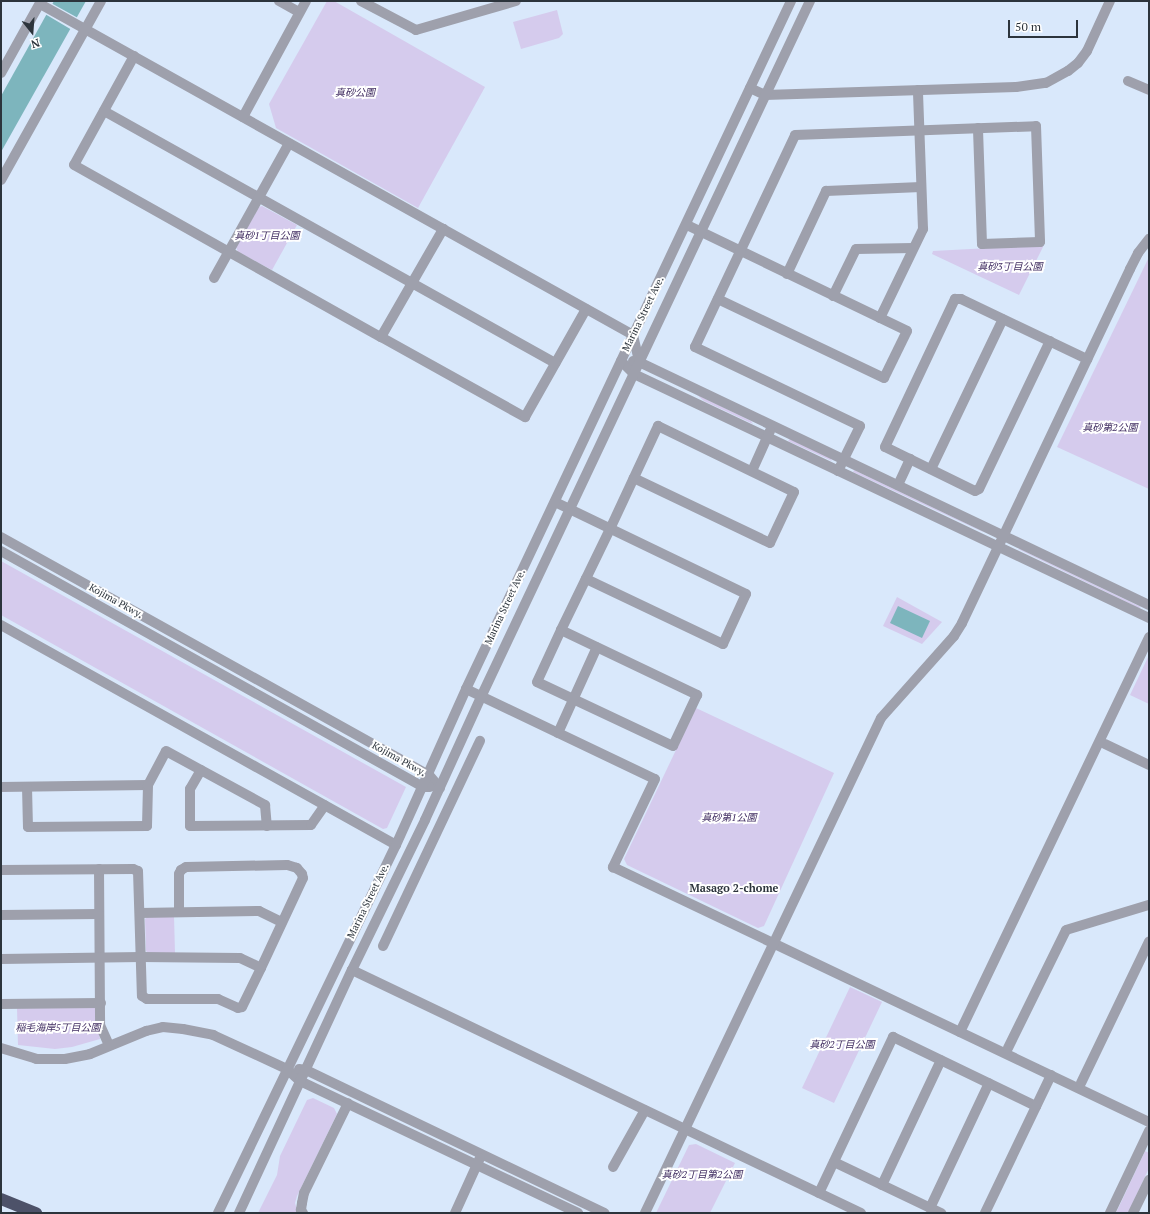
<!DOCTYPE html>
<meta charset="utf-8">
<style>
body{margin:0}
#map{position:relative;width:1150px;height:1214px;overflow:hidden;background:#d9e8fb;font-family:"PT Serif","Noto Sans JP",serif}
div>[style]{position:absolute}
.green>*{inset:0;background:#d5cbed}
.water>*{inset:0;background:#7db5bd}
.pier>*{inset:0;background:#d9e8fb}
.minor>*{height:10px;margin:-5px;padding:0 5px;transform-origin:5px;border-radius:5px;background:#9ea0ac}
.highway>*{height:12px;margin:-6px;padding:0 6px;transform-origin:6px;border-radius:6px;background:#4d5269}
span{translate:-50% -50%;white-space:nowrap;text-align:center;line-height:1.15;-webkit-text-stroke:4px #fff;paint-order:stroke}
.park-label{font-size:10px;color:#412e62;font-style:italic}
.street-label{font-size:10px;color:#2c343c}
.neighbourhood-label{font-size:11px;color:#2c343c;font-weight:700}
.frame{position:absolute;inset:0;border:2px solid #2c343c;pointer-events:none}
.north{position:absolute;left:12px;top:12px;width:40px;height:40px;-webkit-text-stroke:3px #fff;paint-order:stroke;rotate:163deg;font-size:11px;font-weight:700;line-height:16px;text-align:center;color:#2c343c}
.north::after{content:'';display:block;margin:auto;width:14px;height:18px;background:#2c343c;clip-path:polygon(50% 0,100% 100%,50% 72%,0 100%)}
.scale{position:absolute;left:1008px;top:20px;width:70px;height:18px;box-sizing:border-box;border:2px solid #2c343c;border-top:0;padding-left:5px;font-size:12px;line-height:14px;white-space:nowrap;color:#2c343c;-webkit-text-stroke:3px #fff;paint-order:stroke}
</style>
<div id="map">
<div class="green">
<div style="clip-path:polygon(327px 1px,334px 1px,485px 87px,418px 208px,276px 128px,269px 104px)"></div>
<div style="clip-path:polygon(557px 10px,563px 34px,559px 38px,521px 49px,513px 22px)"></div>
<div style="clip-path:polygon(262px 206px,297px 225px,272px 270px,238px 252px,236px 247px,259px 207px)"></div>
<div style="clip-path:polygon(1044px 245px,1019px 295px,932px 254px,933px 251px)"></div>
<div style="clip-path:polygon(1149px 257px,1149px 489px,1057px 447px)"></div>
<div style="clip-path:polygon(696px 394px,751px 421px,753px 424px,704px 401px)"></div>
<div style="clip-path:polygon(790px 439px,830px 458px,832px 461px,788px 441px)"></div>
<div style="clip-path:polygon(854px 470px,982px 531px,983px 532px,853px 472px)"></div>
<div style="clip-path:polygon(1018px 549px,1020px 549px,1141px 607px,1139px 608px)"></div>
<div style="clip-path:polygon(1px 561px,406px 787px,387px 828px,383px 829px,1px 615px)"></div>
<div style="clip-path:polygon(897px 597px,942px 622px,922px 644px,883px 626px)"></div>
<div style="clip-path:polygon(1149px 655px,1149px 704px,1130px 695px)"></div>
<div style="clip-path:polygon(696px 708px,834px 773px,764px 926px,758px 928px,627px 865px,624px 859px)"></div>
<div style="clip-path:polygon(148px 916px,174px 916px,175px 953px,148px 953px,146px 951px,145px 919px)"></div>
<div style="clip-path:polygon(850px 987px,882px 1002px,834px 1103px,802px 1088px)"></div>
<div style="clip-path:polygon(17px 1008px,95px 1008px,100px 1039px,72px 1047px,55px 1049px,18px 1045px)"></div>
<div style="clip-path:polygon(313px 1098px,334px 1108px,337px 1114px,297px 1196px,295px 1203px,298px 1213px,258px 1213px,277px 1175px,280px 1156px,307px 1100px)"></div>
<div style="clip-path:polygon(696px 1144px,735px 1163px,710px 1213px,656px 1213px,689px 1145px)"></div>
<div style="clip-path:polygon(1145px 1151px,1149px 1153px,1149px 1168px,1128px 1213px,1116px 1213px)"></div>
</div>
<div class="water">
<div style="clip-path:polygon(54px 1px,86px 1px,1px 152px,1px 96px)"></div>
<div style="clip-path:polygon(898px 606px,930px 621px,922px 638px,890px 623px)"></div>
</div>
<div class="pier">
<div style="clip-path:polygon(51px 3px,78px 18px,72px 30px,45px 14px)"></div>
</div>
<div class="minor">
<div style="left:279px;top:1px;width:23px;rotate:29deg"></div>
<div style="left:361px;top:1px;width:62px;rotate:27.8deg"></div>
<div style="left:416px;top:30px;width:104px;rotate:-16.2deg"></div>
<div style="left:40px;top:4px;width:679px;rotate:29.17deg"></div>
<div style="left:633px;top:335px;width:28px;rotate:77deg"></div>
<div style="left:134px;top:56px;width:124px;rotate:118.8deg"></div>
<div style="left:74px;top:165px;width:352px;rotate:29.3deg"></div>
<div style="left:381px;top:337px;width:165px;rotate:29.1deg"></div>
<div style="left:525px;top:417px;width:124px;rotate:-60.5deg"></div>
<div style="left:1px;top:73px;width:82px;rotate:-60.9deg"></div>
<div style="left:1128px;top:81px;width:23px;rotate:23deg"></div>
<div style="left:750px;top:88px;width:17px;rotate:25deg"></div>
<div style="left:765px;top:95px;width:251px;rotate:-1.8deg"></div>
<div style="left:1016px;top:87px;width:30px;rotate:-8deg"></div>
<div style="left:1046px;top:83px;width:25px;rotate:-29deg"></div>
<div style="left:1068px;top:71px;width:13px;rotate:-39deg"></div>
<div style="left:1078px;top:63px;width:15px;rotate:-53deg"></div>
<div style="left:1087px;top:51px;width:55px;rotate:-65.3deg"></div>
<div style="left:104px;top:111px;width:517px;rotate:29.19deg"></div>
<div style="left:243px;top:117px;width:132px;rotate:-61.5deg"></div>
<div style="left:1px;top:180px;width:205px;rotate:-60.8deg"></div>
<div style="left:687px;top:225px;width:244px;rotate:25.7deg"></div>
<div style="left:907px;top:331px;width:52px;rotate:116.1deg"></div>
<div style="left:884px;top:378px;width:184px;rotate:-154.6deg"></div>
<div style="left:787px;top:274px;width:92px;rotate:-64.8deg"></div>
<div style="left:826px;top:191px;width:95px;rotate:-2.4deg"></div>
<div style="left:214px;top:278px;width:154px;rotate:-60.9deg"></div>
<div style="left:833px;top:296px;width:52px;rotate:-63.9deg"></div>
<div style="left:856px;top:249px;width:57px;rotate:-1deg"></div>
<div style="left:880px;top:318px;width:99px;rotate:-64.2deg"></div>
<div style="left:923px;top:229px;width:139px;rotate:-92.1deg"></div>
<div style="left:381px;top:337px;width:125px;rotate:-60.1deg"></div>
<div style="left:1050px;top:341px;width:164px;rotate:115.6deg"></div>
<div style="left:979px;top:489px;width:4px;rotate:153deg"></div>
<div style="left:975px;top:491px;width:100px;rotate:-153.9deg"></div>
<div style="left:885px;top:447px;width:164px;rotate:-64.7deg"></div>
<div style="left:955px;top:299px;width:6px"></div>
<div style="left:961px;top:299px;width:140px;rotate:25.5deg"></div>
<div style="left:621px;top:361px;width:18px;rotate:45deg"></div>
<div style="left:634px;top:374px;width:570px;rotate:25.35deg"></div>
<div style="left:633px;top:361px;width:6px;rotate:9deg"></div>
<div style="left:639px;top:362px;width:565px;rotate:25.48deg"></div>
<div style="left:931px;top:469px;width:166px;rotate:-64.4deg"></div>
<div style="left:752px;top:471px;width:44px;rotate:-65.8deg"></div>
<div style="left:838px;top:471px;width:50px;rotate:-63.9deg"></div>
<div style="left:860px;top:426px;width:183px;rotate:-154.4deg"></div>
<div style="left:695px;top:347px;width:234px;rotate:-64.7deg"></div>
<div style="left:795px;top:135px;width:241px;rotate:-2.1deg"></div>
<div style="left:1036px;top:126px;width:116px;rotate:88deg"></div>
<div style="left:1040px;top:242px;width:58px;rotate:178deg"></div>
<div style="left:982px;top:244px;width:116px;rotate:-92deg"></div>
<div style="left:898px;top:485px;width:29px;rotate:-65deg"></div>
<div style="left:555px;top:502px;width:212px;rotate:25.7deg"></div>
<div style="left:746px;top:594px;width:55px;rotate:114.7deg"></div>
<div style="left:723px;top:644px;width:152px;rotate:-154.6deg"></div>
<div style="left:1px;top:537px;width:490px;rotate:29.1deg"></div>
<div style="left:429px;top:775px;width:17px;rotate:50deg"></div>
<div style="left:1px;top:551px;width:484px;rotate:29.2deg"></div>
<div style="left:424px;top:787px;width:6px"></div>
<div style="left:1px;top:625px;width:452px;rotate:29.1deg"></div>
<div style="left:561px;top:630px;width:151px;rotate:25.5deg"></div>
<div style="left:697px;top:695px;width:56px;rotate:115.2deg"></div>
<div style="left:673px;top:746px;width:150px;rotate:-154.8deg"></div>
<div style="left:537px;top:682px;width:57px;rotate:-65.2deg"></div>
<div style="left:561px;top:630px;width:112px;rotate:-64.1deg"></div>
<div style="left:610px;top:529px;width:114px;rotate:-65deg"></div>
<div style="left:658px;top:426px;width:151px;rotate:25.9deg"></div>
<div style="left:794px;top:492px;width:56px;rotate:115.2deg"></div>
<div style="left:770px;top:543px;width:151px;rotate:-154.5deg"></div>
<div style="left:466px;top:689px;width:209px;rotate:25.5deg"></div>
<div style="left:655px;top:779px;width:98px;rotate:115.5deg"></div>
<div style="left:613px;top:867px;width:594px;rotate:25.44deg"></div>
<div style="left:558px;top:733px;width:94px;rotate:-65.6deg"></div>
<div style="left:1105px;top:744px;width:49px;rotate:25.5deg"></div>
<div style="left:201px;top:770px;width:22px;rotate:120deg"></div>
<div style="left:190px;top:789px;width:37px;rotate:90deg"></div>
<div style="left:190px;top:826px;width:121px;rotate:-0.5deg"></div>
<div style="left:311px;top:825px;width:24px;rotate:-55deg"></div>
<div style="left:1px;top:787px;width:147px;rotate:-0.8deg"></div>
<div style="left:27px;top:787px;width:40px;rotate:88.6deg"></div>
<div style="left:28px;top:827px;width:119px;rotate:-0.5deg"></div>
<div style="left:147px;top:826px;width:41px;rotate:-88.6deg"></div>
<div style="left:148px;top:785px;width:38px;rotate:-62deg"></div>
<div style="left:166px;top:751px;width:113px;rotate:28.6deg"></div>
<div style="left:265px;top:805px;width:21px;rotate:85deg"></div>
<div style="left:99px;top:869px;width:156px;rotate:89.6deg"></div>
<div style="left:100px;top:1025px;width:22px;rotate:66deg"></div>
<div style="left:1px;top:870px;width:132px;rotate:-0.4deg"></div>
<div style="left:133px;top:869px;width:5px;rotate:22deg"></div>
<div style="left:138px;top:871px;width:125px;rotate:88.2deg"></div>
<div style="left:142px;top:996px;width:6px;rotate:31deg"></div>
<div style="left:147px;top:999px;width:71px"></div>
<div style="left:218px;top:999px;width:22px;rotate:24deg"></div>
<div style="left:238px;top:1008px;width:4px;rotate:-14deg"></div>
<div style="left:242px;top:1007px;width:43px;rotate:-64deg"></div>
<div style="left:261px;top:968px;width:99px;rotate:-65deg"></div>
<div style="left:303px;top:878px;width:4px;rotate:-104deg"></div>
<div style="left:302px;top:874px;width:8px;rotate:-130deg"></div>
<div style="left:297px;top:868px;width:10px;rotate:-163deg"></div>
<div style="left:287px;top:865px;width:101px;rotate:178.9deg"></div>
<div style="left:186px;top:867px;width:6px;rotate:149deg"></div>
<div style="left:181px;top:870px;width:4px;rotate:117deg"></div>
<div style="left:179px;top:874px;width:38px;rotate:90deg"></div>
<div style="left:140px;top:913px;width:119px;rotate:-1deg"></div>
<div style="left:259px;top:911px;width:25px;rotate:26deg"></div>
<div style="left:1px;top:915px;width:98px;rotate:-0.6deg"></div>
<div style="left:383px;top:946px;width:227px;rotate:-64.7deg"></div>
<div style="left:1px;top:959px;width:140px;rotate:-0.8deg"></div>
<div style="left:141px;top:957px;width:99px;rotate:0.6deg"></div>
<div style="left:240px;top:958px;width:23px;rotate:25deg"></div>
<div style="left:352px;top:970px;width:564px;rotate:25.52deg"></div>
<div style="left:1px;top:1004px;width:100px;rotate:-0.6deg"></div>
<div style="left:960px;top:1032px;width:438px;rotate:-64.4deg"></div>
<div style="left:1px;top:1048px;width:37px;rotate:17deg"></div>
<div style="left:36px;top:1059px;width:29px"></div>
<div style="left:65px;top:1059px;width:25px;rotate:-11deg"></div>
<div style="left:90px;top:1054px;width:61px;rotate:-22.3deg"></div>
<div style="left:146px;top:1031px;width:17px;rotate:-13deg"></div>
<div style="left:163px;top:1027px;width:20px;rotate:6deg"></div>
<div style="left:183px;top:1029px;width:31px;rotate:11deg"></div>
<div style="left:213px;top:1035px;width:81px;rotate:24.7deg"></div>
<div style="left:287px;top:1069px;width:18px;rotate:43deg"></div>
<div style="left:300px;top:1081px;width:308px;rotate:25.4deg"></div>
<div style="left:1008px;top:1048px;width:131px;rotate:-63.8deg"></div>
<div style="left:1066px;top:930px;width:87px;rotate:-16.8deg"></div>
<div style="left:299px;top:1069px;width:7px;rotate:8deg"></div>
<div style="left:306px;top:1070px;width:331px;rotate:25.6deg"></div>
<div style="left:1081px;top:1083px;width:157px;rotate:-64.3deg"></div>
<div style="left:834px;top:1162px;width:119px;rotate:25.5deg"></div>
<div style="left:613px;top:1167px;width:65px;rotate:-60.7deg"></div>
<div style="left:882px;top:1185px;width:138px;rotate:-64.7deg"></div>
<div style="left:819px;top:1193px;width:173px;rotate:-64.6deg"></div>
<div style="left:893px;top:1037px;width:159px;rotate:25.8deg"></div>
<div style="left:930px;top:1208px;width:138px;rotate:-64.7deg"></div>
<div style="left:218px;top:1213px;width:409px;rotate:-64.2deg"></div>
<div style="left:396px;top:845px;width:171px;rotate:-65.8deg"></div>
<div style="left:466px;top:689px;width:761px;rotate:-64.71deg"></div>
<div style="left:239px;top:1213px;width:268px;rotate:-65.1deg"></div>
<div style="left:352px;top:970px;width:167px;rotate:-64deg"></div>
<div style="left:425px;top:820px;width:135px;rotate:-65.5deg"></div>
<div style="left:481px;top:697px;width:770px;rotate:-64.7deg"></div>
<div style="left:303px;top:1213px;width:4px;rotate:-124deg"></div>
<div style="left:301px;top:1210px;width:7px;rotate:-82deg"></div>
<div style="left:302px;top:1203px;width:10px;rotate:-79deg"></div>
<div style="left:304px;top:1193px;width:100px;rotate:-63.9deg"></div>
<div style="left:455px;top:1213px;width:60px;rotate:-65.6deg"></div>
<div style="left:645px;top:1213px;width:548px;rotate:-64.51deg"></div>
<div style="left:881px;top:718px;width:110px;rotate:-48.3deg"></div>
<div style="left:954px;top:636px;width:15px;rotate:-58deg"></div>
<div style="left:962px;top:623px;width:392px;rotate:-64.6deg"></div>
<div style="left:1130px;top:269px;width:18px;rotate:-63deg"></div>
<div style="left:1138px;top:253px;width:18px;rotate:-52deg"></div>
<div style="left:985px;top:1213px;width:153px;rotate:-64.4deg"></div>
<div style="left:1110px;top:1213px;width:91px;rotate:-64.6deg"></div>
<div style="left:1133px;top:1213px;width:37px;rotate:-64deg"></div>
</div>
<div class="highway">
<div style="left:1px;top:1199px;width:38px;rotate:22deg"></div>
</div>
<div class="park-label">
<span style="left:355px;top:93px">真砂公園</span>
<span style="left:267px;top:236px">真砂1丁目公園</span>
<span style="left:1010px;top:267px">真砂3丁目公園</span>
<span style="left:1110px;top:428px">真砂第2公園</span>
<span style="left:729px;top:818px">真砂第1公園</span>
<span style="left:58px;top:1028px">稲毛海岸5丁目公園</span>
<span style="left:842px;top:1045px">真砂2丁目公園</span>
<span style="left:702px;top:1175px">真砂2丁目第2公園</span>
</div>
<div class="street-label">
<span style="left:643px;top:314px;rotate:-64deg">Marina Street Ave.</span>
<span style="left:116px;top:601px;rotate:29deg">Kojima Pkwy.</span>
<span style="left:505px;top:607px;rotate:-65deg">Marina Street Ave.</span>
<span style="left:399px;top:759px;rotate:29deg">Kojima Pkwy.</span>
<span style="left:368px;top:901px;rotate:-64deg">Marina Street Ave.</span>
</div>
<div class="neighbourhood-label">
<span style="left:734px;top:888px">Masago 2-chome</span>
</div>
<div class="frame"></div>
<div class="north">N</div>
<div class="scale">50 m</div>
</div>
